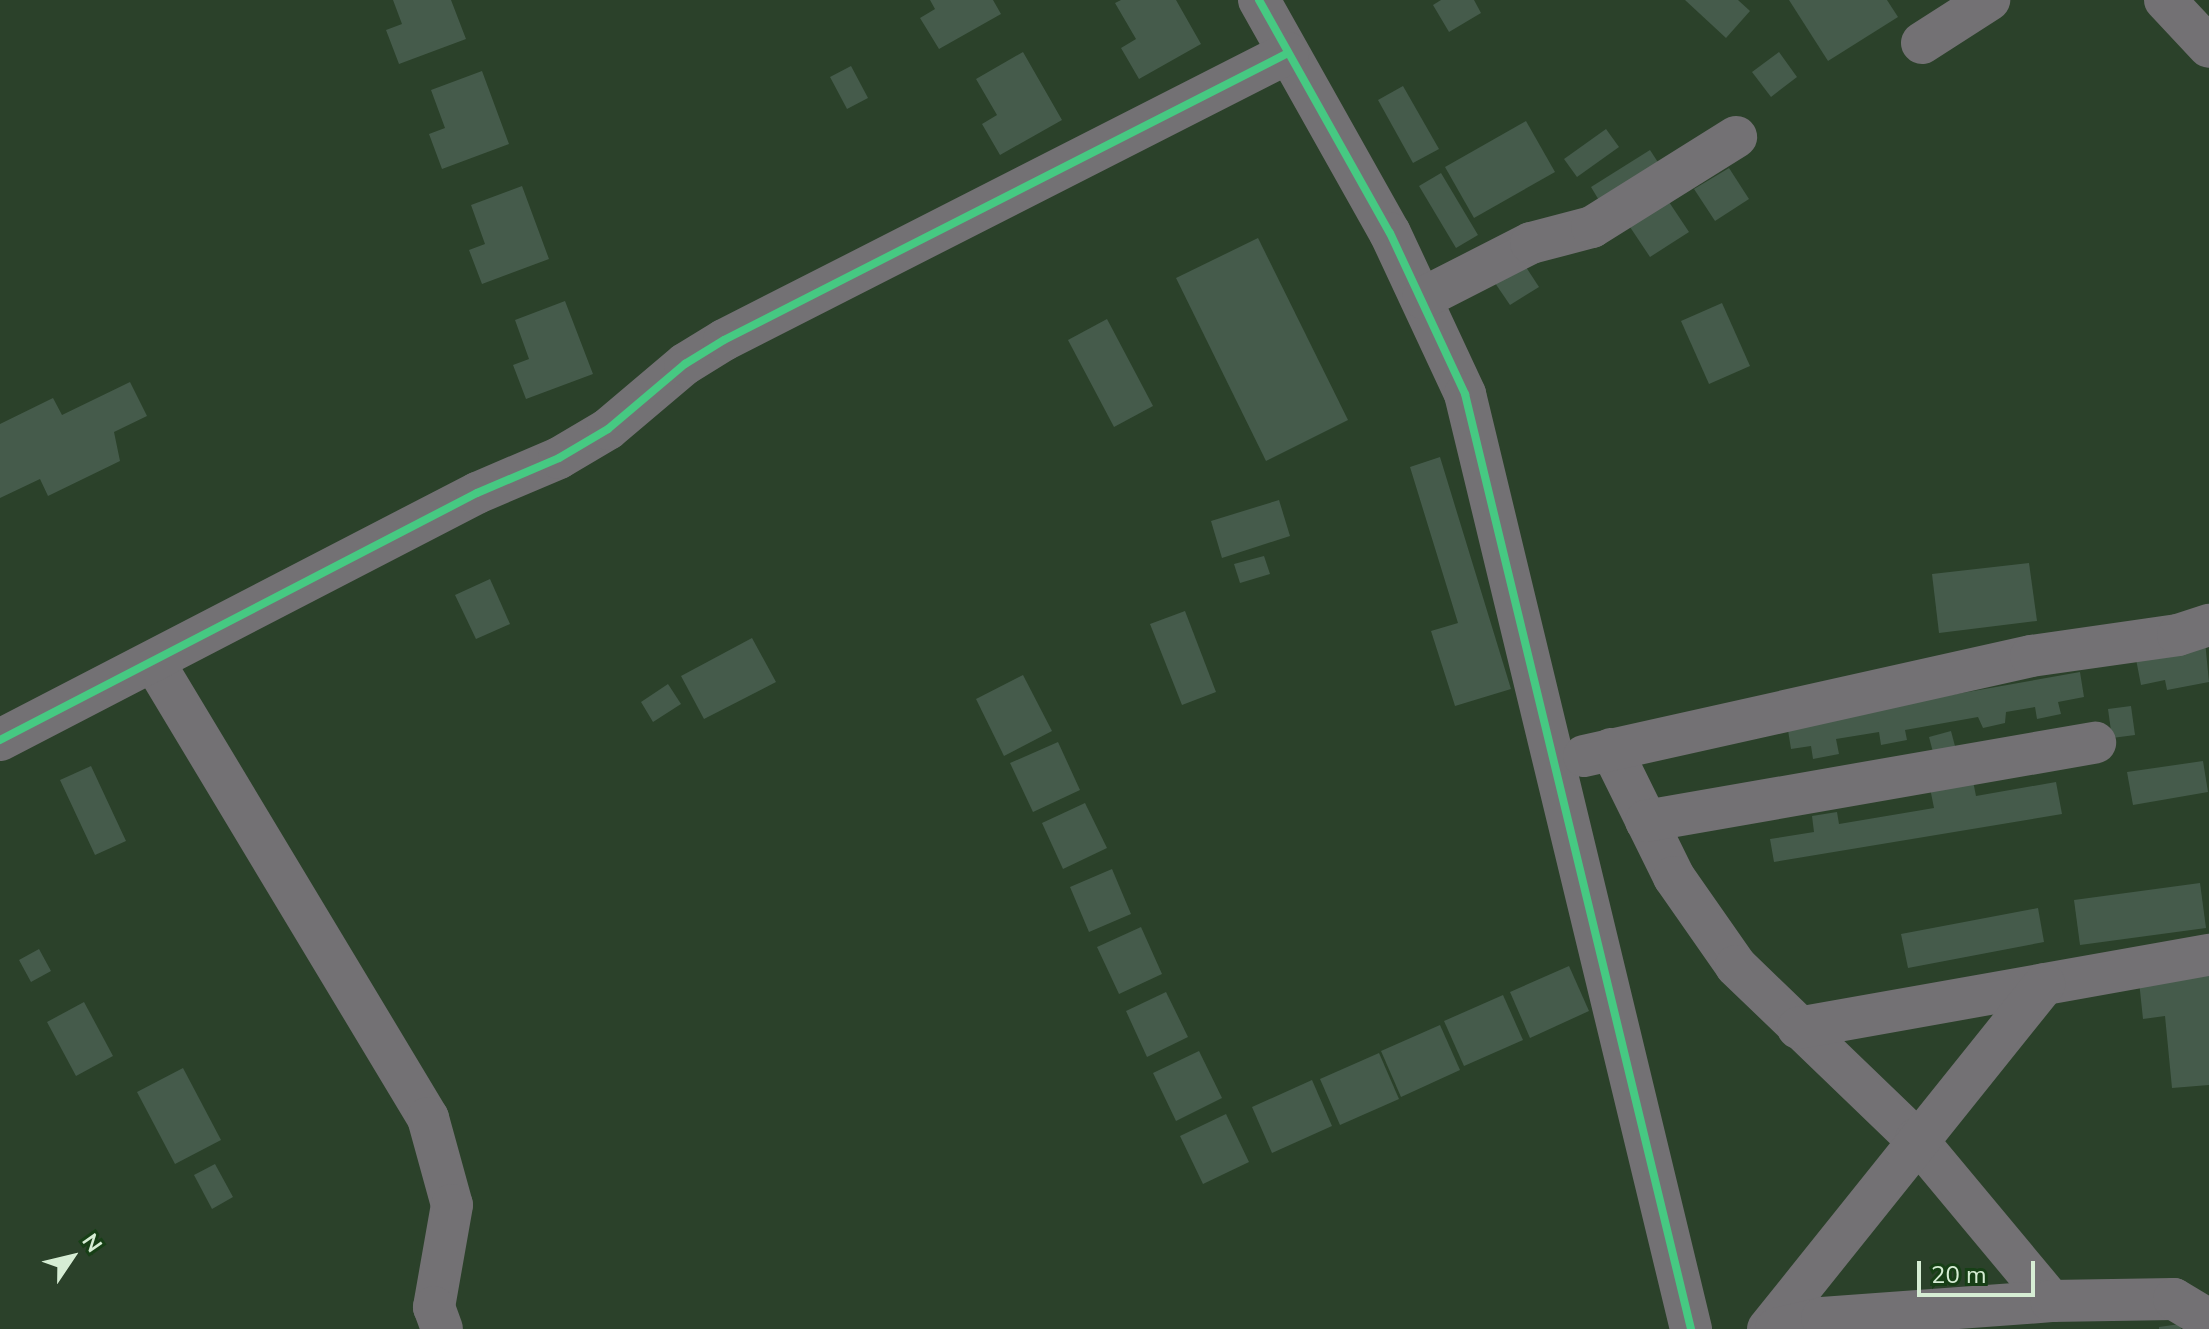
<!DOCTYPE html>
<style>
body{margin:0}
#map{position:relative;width:2209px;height:1329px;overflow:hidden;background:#2b412a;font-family:"Nunito Sans",sans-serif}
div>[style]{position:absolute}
.building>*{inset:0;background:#455b4b}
.minor>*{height:42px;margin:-21px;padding:0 21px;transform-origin:21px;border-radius:21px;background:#737174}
.cycleway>*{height:8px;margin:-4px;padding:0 4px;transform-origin:4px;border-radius:4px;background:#46c982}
span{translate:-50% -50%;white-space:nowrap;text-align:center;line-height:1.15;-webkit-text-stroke:6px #173f16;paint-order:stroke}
.north{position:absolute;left:32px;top:1217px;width:80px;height:80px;-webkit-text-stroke:6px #173f16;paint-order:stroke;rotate:55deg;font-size:22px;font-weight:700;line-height:32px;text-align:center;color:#d6edd4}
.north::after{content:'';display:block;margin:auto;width:28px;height:36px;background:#d6edd4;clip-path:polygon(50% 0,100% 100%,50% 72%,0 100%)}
.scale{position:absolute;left:1917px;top:1261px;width:118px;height:36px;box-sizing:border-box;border:4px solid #d6edd4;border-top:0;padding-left:10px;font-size:24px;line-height:28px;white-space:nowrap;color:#d6edd4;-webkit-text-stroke:6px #173f16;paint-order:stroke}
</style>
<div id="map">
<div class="building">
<div style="clip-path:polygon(393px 0,451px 0,466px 39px,399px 64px,386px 30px,402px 24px)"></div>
<div style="clip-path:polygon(930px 0,993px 0,1001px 14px,939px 49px,920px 18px,935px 9px)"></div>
<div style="clip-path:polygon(1121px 0,1176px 0,1201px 44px,1139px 79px,1121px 48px,1136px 39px,1115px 3px)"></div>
<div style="clip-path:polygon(1441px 0,1474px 0,1481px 13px,1449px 32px,1433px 5px)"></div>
<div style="clip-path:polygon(1685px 0,1738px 0,1750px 11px,1726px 38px)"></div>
<div style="clip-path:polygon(1789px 0,1887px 0,1898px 17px,1828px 61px)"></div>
<div style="clip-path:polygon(1023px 52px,1062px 120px,1000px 155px,982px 124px,997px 115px,976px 79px)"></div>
<div style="clip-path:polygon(1779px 52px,1797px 77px,1771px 97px,1752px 72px)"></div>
<div style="clip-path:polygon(851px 66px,868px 98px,847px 109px,830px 77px)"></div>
<div style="clip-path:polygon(482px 71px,509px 144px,442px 169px,429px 134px,445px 128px,431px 90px)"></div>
<div style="clip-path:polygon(1403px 86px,1439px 149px,1413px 163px,1378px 100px)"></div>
<div style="clip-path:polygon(1526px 121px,1555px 172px,1474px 218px,1445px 167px)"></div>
<div style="clip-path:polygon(1606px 129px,1619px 147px,1577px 177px,1564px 159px)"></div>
<div style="clip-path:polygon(1650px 150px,1663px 170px,1603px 207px,1591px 187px)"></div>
<div style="clip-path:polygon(1729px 168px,1749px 199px,1715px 221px,1694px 189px)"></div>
<div style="clip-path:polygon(1441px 173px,1478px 235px,1456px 248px,1419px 186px)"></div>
<div style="clip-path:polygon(522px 186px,549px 259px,482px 284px,469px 250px,485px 244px,471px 205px)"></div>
<div style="clip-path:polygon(1665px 196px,1689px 232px,1650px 257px,1626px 221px)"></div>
<div style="clip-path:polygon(1258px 238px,1348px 420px,1266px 461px,1176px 278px)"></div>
<div style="clip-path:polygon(1524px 264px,1539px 287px,1510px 305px,1495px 283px)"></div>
<div style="clip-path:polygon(565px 301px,593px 374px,526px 399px,513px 365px,529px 359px,515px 320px)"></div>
<div style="clip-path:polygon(1722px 303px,1750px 366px,1709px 384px,1681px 321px)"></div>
<div style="clip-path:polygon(1107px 319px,1153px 406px,1114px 427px,1068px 340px)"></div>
<div style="clip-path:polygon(130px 382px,147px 416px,114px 432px,120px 461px,48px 496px,40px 479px,0 498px,0 424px,53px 398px,62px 415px)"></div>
<div style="clip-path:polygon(1440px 457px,1511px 689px,1455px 706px,1431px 631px,1458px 623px,1410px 467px)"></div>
<div style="clip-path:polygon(1279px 500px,1290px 536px,1222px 558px,1211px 521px)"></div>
<div style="clip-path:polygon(1264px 556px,1270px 574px,1240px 583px,1234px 564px)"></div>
<div style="clip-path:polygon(2029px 563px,2037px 621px,1939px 633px,1932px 574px)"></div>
<div style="clip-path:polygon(490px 579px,510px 624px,476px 639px,455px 595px)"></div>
<div style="clip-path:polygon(1185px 611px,1216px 692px,1182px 705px,1150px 624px)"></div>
<div style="clip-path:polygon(752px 638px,776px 682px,704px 719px,681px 676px)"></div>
<div style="clip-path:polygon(2205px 641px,2209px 682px,2167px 690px,2165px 680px,2141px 685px,2135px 654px)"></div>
<div style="clip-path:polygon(2080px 672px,2084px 697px,2058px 702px,2061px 714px,2037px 719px,2035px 707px,2006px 712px,2005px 723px,1983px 728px,1978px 717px,1905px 730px,1907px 740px,1881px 745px,1879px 732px,1836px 739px,1839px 754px,1813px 759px,1811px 746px,1791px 749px,1787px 724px)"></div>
<div style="clip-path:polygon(1023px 675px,1052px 731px,1004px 756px,976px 699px)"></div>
<div style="clip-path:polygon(668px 684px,681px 704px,653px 722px,641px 702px)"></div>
<div style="clip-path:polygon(2131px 706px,2135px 735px,2112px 738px,2108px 709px)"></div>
<div style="clip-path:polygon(1951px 731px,1956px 750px,1934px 756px,1929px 737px)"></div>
<div style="clip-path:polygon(1058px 742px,1080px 790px,1033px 812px,1010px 763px)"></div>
<div style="clip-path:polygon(2203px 761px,2208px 792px,2133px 805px,2127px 772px)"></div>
<div style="clip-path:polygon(91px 766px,126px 841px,95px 855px,60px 780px)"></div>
<div style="clip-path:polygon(1973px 781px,1976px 796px,2056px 782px,2062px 814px,1774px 862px,1770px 839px,1814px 832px,1812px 816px,1837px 812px,1839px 824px,1934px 808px,1930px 788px)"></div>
<div style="clip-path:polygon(1085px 803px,1107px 848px,1063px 869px,1042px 823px)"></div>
<div style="clip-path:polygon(1112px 869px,1131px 914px,1089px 932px,1070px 887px)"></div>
<div style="clip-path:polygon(2200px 883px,2206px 928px,2080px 945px,2074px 900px)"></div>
<div style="clip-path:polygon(2038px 908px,2044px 942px,1908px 968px,1901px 934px)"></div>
<div style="clip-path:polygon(1141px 927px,1162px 974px,1119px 994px,1097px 947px)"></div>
<div style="clip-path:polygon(39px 949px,51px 971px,31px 982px,19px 960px)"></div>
<div style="clip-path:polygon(1569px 966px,1589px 1011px,1530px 1038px,1510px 992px)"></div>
<div style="clip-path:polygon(2209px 974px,2209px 1085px,2172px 1088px,2165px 1016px,2143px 1019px,2139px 981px)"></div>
<div style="clip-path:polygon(1166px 992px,1188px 1037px,1147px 1057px,1126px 1011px)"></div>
<div style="clip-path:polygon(1503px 995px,1523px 1040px,1464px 1066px,1444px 1021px)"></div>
<div style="clip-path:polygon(84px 1002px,113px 1056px,76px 1076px,47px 1022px)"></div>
<div style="clip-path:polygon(1440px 1025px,1460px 1070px,1401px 1097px,1381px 1051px)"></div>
<div style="clip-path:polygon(1199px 1051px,1222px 1098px,1176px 1121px,1153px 1073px)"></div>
<div style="clip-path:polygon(1379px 1053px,1399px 1099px,1340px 1125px,1320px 1079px)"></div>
<div style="clip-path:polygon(183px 1068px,221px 1140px,175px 1164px,137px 1092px)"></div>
<div style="clip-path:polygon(1312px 1080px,1332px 1126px,1272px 1153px,1252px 1107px)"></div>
<div style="clip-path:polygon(1226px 1114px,1249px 1162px,1203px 1184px,1180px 1136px)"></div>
<div style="clip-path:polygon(215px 1164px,233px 1197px,212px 1209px,194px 1175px)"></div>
<div style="clip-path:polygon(2180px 1324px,2181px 1329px,2159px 1329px,2159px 1327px)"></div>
</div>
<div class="minor">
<div style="left:1259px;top:0;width:267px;rotate:60.7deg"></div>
<div style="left:1390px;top:233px;width:178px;rotate:65deg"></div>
<div style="left:1465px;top:394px;width:962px;rotate:76.41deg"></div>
<div style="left:2165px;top:0;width:64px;rotate:46.9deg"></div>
<div style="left:1922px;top:43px;width:80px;rotate:-32.7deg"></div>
<div style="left:1423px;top:298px;width:121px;rotate:-27deg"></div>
<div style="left:1531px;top:243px;width:63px;rotate:-14.7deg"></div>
<div style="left:1592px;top:227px;width:170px;rotate:-32deg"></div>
<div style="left:155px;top:664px;width:530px;rotate:58.98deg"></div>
<div style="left:428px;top:1118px;width:90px;rotate:74.6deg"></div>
<div style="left:452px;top:1205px;width:104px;rotate:100deg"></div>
<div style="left:434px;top:1307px;width:23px;rotate:70deg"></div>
<div style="left:0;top:740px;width:537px;rotate:-27.38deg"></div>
<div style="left:477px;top:493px;width:89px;rotate:-23.1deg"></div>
<div style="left:559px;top:458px;width:57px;rotate:-30.6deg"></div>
<div style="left:608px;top:429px;width:101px;rotate:-40.2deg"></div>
<div style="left:685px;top:364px;width:46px;rotate:-31.6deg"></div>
<div style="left:724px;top:340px;width:633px;rotate:-26.97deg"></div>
<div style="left:1611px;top:749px;width:143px;rotate:63.8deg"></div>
<div style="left:1674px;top:877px;width:108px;rotate:55.1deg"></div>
<div style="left:1736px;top:966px;width:250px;rotate:43.9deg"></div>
<div style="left:1916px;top:1139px;width:211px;rotate:50.2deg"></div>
<div style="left:1584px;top:756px;width:458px;rotate:-12.6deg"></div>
<div style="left:2031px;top:656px;width:148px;rotate:-8.1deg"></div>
<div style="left:2178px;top:635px;width:33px;rotate:-18deg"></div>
<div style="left:1646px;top:821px;width:456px;rotate:-9.9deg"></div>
<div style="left:1798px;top:1028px;width:417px;rotate:-10.1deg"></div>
<div style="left:1768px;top:1329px;width:442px;rotate:-51.3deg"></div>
<div style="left:1776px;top:1329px;width:47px;rotate:-13.4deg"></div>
<div style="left:1822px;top:1318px;width:230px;rotate:-4.2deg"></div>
<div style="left:2051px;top:1301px;width:123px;rotate:-0.9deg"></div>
<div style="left:2174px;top:1299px;width:41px;rotate:31deg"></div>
</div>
<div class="cycleway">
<div style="left:1259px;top:0;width:267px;rotate:60.7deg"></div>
<div style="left:1390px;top:233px;width:178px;rotate:65deg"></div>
<div style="left:1465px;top:394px;width:962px;rotate:76.41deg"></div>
<div style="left:0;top:740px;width:537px;rotate:-27.38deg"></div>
<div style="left:477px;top:493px;width:89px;rotate:-23.1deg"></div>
<div style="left:559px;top:458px;width:57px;rotate:-30.6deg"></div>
<div style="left:608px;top:429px;width:101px;rotate:-40.2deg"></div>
<div style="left:685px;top:364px;width:46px;rotate:-31.6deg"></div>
<div style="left:724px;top:340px;width:633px;rotate:-26.97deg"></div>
</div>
<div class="north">N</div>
<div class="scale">20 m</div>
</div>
